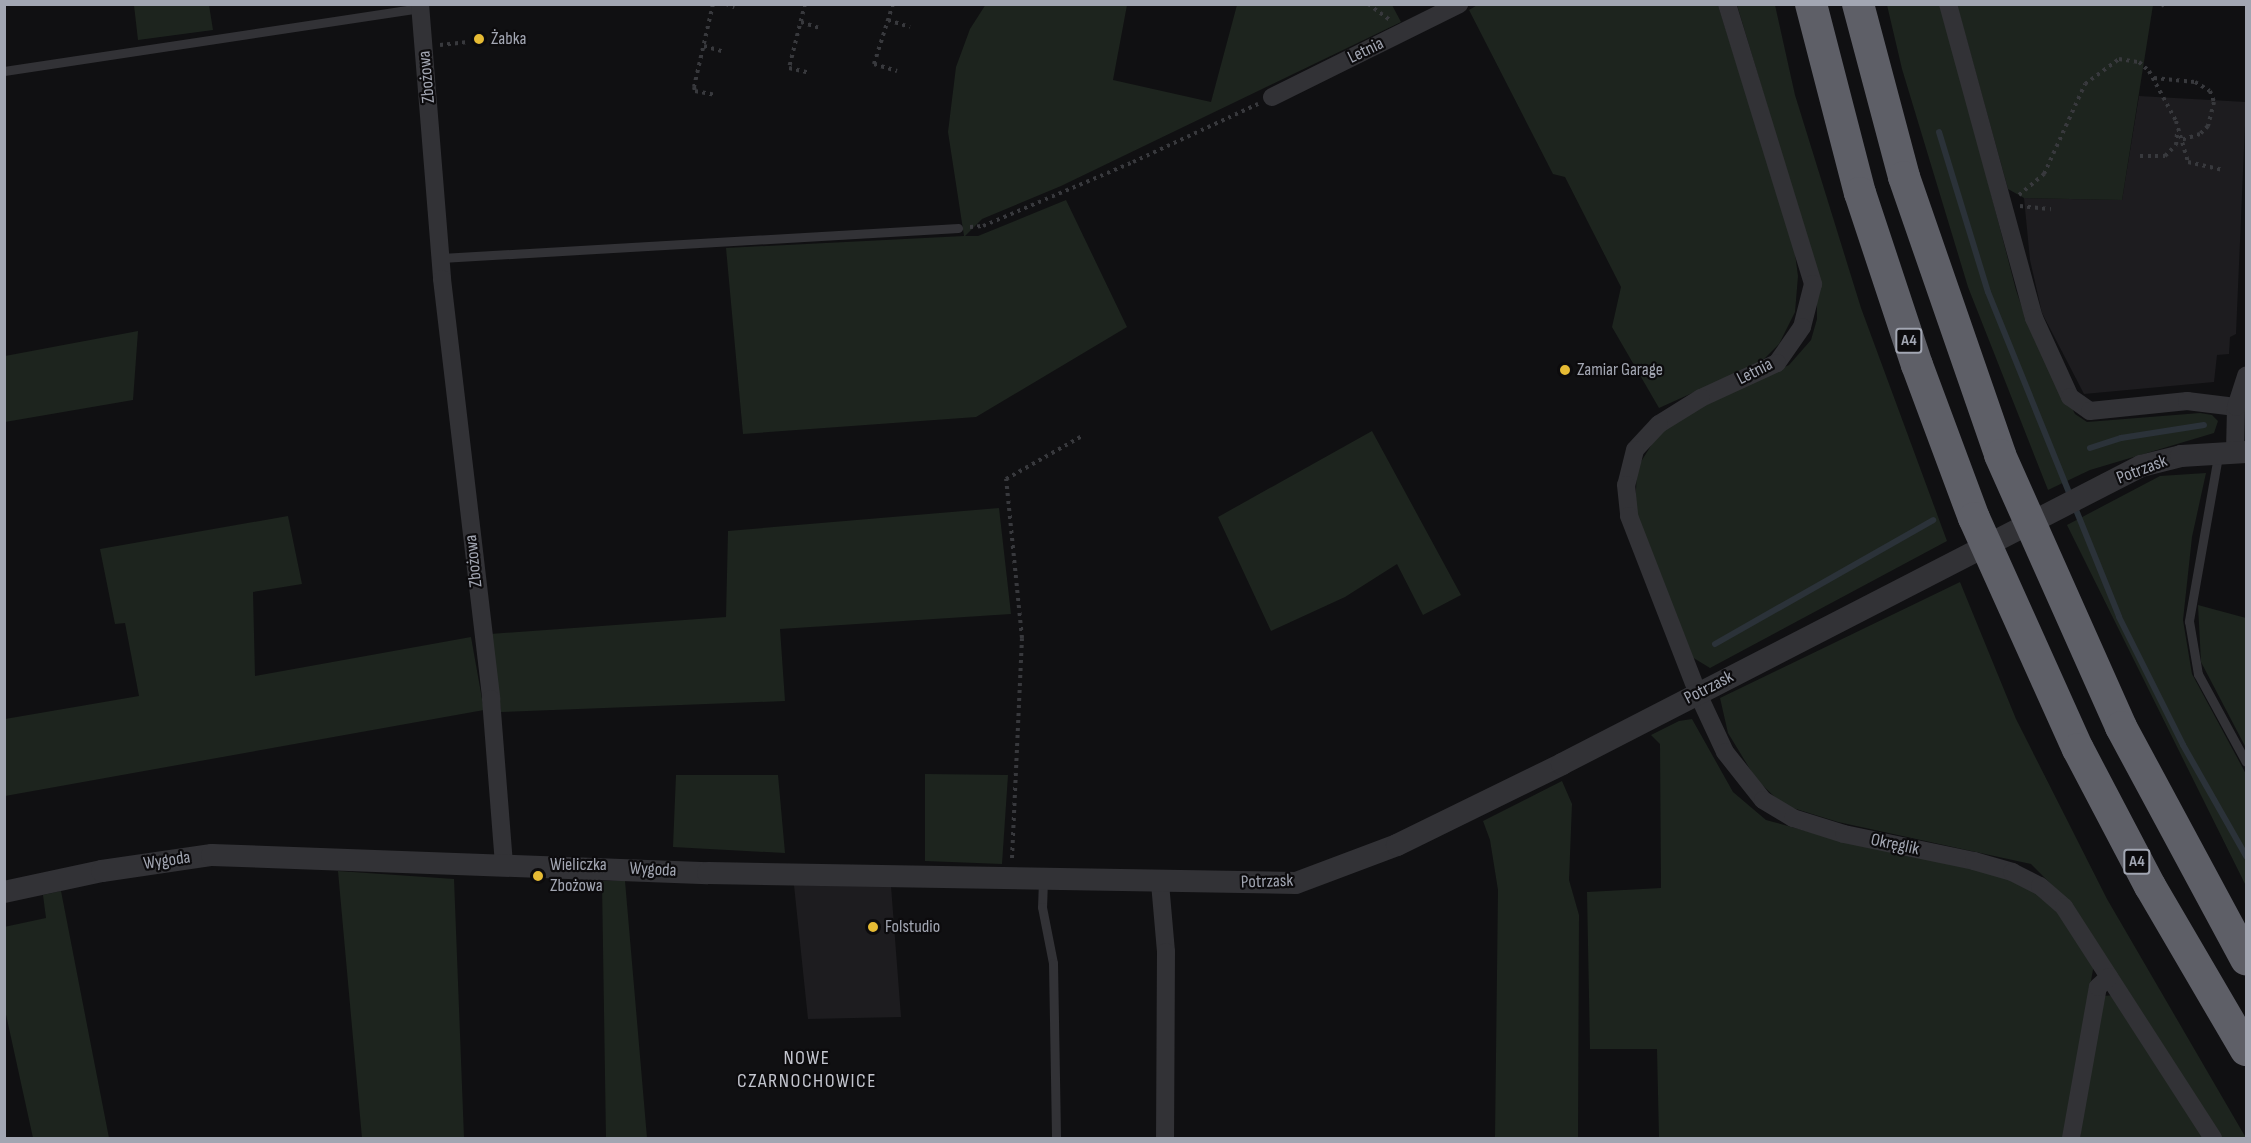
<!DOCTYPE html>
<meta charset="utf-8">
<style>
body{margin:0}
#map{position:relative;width:2251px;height:1143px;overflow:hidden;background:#101012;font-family:"Sofia Sans Condensed",sans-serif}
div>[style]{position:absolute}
.built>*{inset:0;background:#1d1c1f}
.green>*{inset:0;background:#1d241e}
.stream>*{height:6px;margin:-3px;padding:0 3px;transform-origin:3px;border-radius:3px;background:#2b3239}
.path>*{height:4px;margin-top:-2px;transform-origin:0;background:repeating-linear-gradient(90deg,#38393d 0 3px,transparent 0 7.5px)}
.service>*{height:9px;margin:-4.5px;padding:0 4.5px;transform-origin:4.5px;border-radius:4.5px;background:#323236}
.minor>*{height:18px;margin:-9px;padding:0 9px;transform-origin:9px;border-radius:9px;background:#323236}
.tertiary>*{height:22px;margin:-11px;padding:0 11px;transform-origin:11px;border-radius:11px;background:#323236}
.motorway>*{height:32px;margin:-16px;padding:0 16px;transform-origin:16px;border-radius:16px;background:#5e5f67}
.dots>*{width:16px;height:16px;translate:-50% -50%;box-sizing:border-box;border:3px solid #0c0b0d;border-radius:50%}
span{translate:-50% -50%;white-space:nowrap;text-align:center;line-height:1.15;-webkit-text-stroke:4.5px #0c0b0d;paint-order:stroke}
.shield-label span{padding:2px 4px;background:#0c0b0d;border:2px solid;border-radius:4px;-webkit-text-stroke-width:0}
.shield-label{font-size:16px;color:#a2a6b2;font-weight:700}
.poi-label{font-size:18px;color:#a2a6b2}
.left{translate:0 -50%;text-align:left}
.street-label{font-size:18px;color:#a2a6b2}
.neighbourhood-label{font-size:20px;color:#c3c5ce;letter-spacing:1.5px}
.frame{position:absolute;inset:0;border:6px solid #a2a6b2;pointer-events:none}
</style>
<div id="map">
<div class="built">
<div style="clip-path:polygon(2139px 96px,2246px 102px,2236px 334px,2230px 337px,2229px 354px,2217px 355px,2214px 382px,2084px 394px,2042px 313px,2030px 260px,2024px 198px,2122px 200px)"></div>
<div style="clip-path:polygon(794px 885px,891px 886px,901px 1017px,808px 1019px)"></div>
</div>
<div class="green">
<div style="clip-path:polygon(986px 4px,1127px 5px,1113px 80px,1211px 102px,1237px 5px,1392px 5px,1401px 22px,1061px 186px,982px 219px,965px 236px,978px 236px,1066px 200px,1127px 327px,976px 417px,743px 434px,726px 248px,964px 236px,948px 132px,956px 67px,970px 29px)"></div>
<div style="clip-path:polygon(1479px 4px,1718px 5px,1794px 246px,1798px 276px,1795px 312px,1779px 344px,1761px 362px,1659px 408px,1612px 327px,1621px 287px,1565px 177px,1553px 174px,1469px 10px)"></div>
<div style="clip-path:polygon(134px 5px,209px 5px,213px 30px,138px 40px)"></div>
<div style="clip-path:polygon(1737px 5px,1775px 5px,1795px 95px,1861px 308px,1947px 541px,1710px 668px,1692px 657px,1635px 512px,1637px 468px,1659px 433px,1681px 417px,1789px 365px,1811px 340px,1817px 319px,1817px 288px,1798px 209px)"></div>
<div style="clip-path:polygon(1887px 5px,1942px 5px,2016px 290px,2028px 325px,2075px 414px,2087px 422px,2200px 413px,2212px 415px,2218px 421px,2214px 433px,2090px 470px,2048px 490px,1968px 287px,1902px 69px)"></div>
<div style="clip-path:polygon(1957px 5px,2153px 5px,2122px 200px,2024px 198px,2008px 189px)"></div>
<div style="clip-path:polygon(138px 331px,133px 400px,5px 422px,5px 356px)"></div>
<div style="clip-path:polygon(1372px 431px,1461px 595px,1423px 615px,1397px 564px,1345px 597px,1271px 631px,1218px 517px)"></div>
<div style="clip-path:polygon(2206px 473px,2192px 537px,2183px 620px,2192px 674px,2246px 774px,2246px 886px,2067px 525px,2160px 476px)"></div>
<div style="clip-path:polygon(999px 508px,1011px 614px,780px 629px,785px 701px,501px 712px,490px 634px,726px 617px,728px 531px)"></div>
<div style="clip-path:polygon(288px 516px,302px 584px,253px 592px,255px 676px,471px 637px,484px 710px,5px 796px,5px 719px,139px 696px,125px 623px,115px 624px,100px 549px)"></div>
<div style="clip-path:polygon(1960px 582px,2016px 719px,2107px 899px,2246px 1138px,2220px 1138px,2068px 901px,2031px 864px,1838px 822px,1783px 805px,1756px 779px,1728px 733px,1720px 698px)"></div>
<div style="clip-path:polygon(2198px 605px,2246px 618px,2246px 748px,2201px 662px)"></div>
<div style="clip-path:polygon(1692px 719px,1733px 792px,1766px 820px,1835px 839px,1978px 867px,2034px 888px,2060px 911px,2094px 964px,2063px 1138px,1659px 1138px,1657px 1049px,1590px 1049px,1587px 892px,1661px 888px,1660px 744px,1651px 735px,1679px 721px)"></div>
<div style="clip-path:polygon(925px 774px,1008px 775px,1002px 864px,925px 861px)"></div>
<div style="clip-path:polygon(676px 775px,778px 775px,785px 853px,673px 847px)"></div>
<div style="clip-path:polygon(1562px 781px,1572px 804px,1569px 880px,1579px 915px,1578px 1138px,1495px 1138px,1498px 890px,1490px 840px,1483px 821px)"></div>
<div style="clip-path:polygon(338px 871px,454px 879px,464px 1138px,362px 1138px)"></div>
<div style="clip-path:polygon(602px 881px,625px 881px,647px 1138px,606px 1138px)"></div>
<div style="clip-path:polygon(61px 891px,109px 1138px,33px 1138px,5px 1010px,4px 927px,46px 918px,43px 895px)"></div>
<div style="clip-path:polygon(2114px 995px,2207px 1138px,2080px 1138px,2092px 1043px,2104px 996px)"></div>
</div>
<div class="stream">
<div style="left:1939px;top:132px;width:167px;rotate:73deg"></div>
<div style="left:1988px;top:292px;width:350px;rotate:68deg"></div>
<div style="left:2119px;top:617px;width:143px;rotate:63.4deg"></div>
<div style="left:2183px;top:745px;width:128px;rotate:60.4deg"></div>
<div style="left:2090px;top:448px;width:33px;rotate:-18deg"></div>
<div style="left:2121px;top:438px;width:84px;rotate:-8.9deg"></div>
<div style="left:1715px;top:644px;width:251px;rotate:-29.6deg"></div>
</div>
<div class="path">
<div style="left:713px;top:4px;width:85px;rotate:102.9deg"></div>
<div style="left:694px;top:87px;width:4px;rotate:76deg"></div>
<div style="left:695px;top:91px;width:20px;rotate:11deg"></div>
<div style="left:726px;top:4px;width:9px;rotate:21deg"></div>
<div style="left:805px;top:4px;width:66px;rotate:104deg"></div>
<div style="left:789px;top:68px;width:22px;rotate:13deg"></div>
<div style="left:893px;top:4px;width:63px;rotate:107.6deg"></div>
<div style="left:874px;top:64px;width:24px;rotate:17deg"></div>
<div style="left:1368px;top:4px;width:26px;rotate:36deg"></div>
<div style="left:2162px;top:4px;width:3px;rotate:45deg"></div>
<div style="left:888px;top:20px;width:23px;rotate:18deg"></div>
<div style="left:801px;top:22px;width:22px;rotate:18deg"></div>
<div style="left:440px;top:45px;width:28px;rotate:-6deg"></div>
<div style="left:704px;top:46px;width:22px;rotate:16deg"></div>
<div style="left:2154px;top:78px;width:41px;rotate:5.6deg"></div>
<div style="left:2195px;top:82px;width:17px;rotate:31deg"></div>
<div style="left:2210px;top:91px;width:12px;rotate:70deg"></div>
<div style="left:2214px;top:102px;width:25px;rotate:104deg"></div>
<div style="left:2208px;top:126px;width:11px;rotate:135deg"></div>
<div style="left:2200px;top:134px;width:20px;rotate:162deg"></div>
<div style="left:2140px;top:156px;width:25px"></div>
<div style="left:2165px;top:156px;width:16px;rotate:-45deg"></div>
<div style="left:2176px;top:145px;width:12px;rotate:-85deg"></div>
<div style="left:2019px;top:195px;width:33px;rotate:-40deg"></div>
<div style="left:2044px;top:174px;width:99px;rotate:-65.5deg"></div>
<div style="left:2085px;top:84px;width:42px;rotate:-36.3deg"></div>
<div style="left:2119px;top:59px;width:20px;rotate:9deg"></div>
<div style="left:2139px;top:62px;width:13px;rotate:42deg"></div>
<div style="left:2149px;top:71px;width:57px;rotate:61.6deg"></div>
<div style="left:2176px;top:121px;width:43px;rotate:73.7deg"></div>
<div style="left:2188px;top:162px;width:37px;rotate:13deg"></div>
<div style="left:2020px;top:206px;width:31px;rotate:6deg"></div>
<div style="left:970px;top:227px;width:13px;rotate:-4deg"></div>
<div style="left:983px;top:226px;width:163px;rotate:-23.1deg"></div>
<div style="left:1133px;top:162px;width:138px;rotate:-24.9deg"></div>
<div style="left:1012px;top:858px;width:220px;rotate:-87.4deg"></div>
<div style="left:1022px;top:638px;width:160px;rotate:-95.7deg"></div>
<div style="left:1006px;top:479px;width:87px;rotate:-29.5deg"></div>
</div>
<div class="service">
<div style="left:4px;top:71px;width:421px;rotate:-8.6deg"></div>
<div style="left:441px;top:258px;width:518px;rotate:-3.32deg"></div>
<div style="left:2218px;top:456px;width:168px;rotate:100deg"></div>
<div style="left:2189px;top:621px;width:54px;rotate:80.4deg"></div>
<div style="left:2198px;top:674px;width:100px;rotate:61.4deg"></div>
<div style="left:1043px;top:880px;width:27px;rotate:92deg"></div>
<div style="left:1042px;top:907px;width:57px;rotate:78.9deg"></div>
<div style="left:1053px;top:963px;width:175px;rotate:89deg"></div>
</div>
<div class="minor">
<div style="left:420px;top:4px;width:276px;rotate:85.4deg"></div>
<div style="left:442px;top:279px;width:423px;rotate:83.3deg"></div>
<div style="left:491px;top:699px;width:165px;rotate:85.5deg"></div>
<div style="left:1727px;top:4px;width:293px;rotate:72.9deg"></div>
<div style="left:1813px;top:284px;width:44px;rotate:104.3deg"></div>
<div style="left:1802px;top:327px;width:44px;rotate:124.8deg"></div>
<div style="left:1777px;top:363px;width:84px;rotate:155.3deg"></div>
<div style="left:1701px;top:398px;width:49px;rotate:148.2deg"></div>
<div style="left:1659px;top:424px;width:35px;rotate:133deg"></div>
<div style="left:1635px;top:450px;width:36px;rotate:104deg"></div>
<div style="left:1626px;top:485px;width:31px;rotate:84deg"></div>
<div style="left:1629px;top:516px;width:191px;rotate:68.8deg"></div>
<div style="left:1698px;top:694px;width:64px;rotate:65deg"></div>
<div style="left:1725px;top:752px;width:61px;rotate:51.6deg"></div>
<div style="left:1763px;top:800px;width:35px;rotate:31deg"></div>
<div style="left:1793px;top:818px;width:53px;rotate:17.4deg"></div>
<div style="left:1844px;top:834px;width:133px;rotate:11.7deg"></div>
<div style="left:1974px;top:861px;width:40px;rotate:16deg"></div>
<div style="left:2012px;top:872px;width:31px;rotate:27deg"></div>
<div style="left:2040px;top:886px;width:32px;rotate:41deg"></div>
<div style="left:2064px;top:907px;width:275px;rotate:57.2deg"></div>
<div style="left:1948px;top:4px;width:326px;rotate:74.7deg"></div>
<div style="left:2034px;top:318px;width:87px;rotate:65.5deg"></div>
<div style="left:2070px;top:397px;width:24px;rotate:35deg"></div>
<div style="left:2090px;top:411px;width:98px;rotate:-5.9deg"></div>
<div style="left:2187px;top:401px;width:49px;rotate:7deg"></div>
<div style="left:1272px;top:97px;width:209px;rotate:-26.4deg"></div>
<div style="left:2235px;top:452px;width:45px;rotate:-88.7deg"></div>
<div style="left:2236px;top:407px;width:33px;rotate:-72deg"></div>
<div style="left:1160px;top:883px;width:69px;rotate:85deg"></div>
<div style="left:1166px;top:952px;width:186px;rotate:90.3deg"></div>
<div style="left:2071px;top:1138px;width:153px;rotate:-79.9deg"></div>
<div style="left:2098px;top:987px;width:15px;rotate:-42deg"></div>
</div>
<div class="tertiary">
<div style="left:4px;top:892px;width:100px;rotate:-12.1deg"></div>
<div style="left:102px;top:871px;width:111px;rotate:-8.3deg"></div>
<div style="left:212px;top:855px;width:496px;rotate:2.1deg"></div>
<div style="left:708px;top:873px;width:588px;rotate:0.97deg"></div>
<div style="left:1296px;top:883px;width:108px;rotate:-20.6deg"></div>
<div style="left:1397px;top:845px;width:184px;rotate:-26.1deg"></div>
<div style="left:1562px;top:764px;width:651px;rotate:-27.23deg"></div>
<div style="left:2141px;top:466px;width:41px;rotate:-14deg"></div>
<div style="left:2181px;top:456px;width:65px;rotate:-3.5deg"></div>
</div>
<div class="motorway">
<div style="left:1811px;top:4px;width:195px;rotate:75.5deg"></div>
<div style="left:1860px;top:193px;width:181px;rotate:71.7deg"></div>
<div style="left:1917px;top:365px;width:163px;rotate:69.6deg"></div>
<div style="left:1974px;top:518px;width:253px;rotate:65.8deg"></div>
<div style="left:2078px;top:749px;width:155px;rotate:62.3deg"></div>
<div style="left:2150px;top:886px;width:190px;rotate:59.7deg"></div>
<div style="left:1858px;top:4px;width:179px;rotate:75.1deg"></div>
<div style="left:1904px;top:177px;width:294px;rotate:70.9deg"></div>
<div style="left:2000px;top:455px;width:298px;rotate:66deg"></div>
<div style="left:2121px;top:727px;width:264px;rotate:61.7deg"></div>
</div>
<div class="dots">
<div style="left:479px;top:39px;background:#e6bb34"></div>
<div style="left:1565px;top:370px;background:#e6bb34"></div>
<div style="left:538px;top:876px;background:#e6bb34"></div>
<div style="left:873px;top:927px;background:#e6bb34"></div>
</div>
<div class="shield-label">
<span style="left:1909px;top:341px">A4</span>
<span style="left:2137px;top:862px">A4</span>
</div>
<div class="poi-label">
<span class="left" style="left:491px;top:39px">Żabka</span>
<span class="left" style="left:1577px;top:370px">Zamiar Garage</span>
<span class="left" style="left:550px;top:876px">Wieliczka<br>Zbożowa</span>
<span class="left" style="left:885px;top:927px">Folstudio</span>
</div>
<div class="street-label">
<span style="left:1366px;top:51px;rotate:-26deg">Letnia</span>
<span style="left:427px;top:77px;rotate:-95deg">Zbożowa</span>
<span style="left:1755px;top:372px;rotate:-27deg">Letnia</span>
<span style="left:2142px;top:470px;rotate:-21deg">Potrzask</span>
<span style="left:474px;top:561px;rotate:-96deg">Zbożowa</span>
<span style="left:1709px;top:688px;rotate:-27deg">Potrzask</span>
<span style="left:1895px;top:845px;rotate:12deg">Okręglik</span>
<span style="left:167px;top:861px;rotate:-8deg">Wygoda</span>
<span style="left:653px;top:870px;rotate:3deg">Wygoda</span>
<span style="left:1267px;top:882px;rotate:-2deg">Potrzask</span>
</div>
<div class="neighbourhood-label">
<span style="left:807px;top:1070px">NOWE<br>CZARNOCHOWICE</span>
</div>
<div class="frame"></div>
</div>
